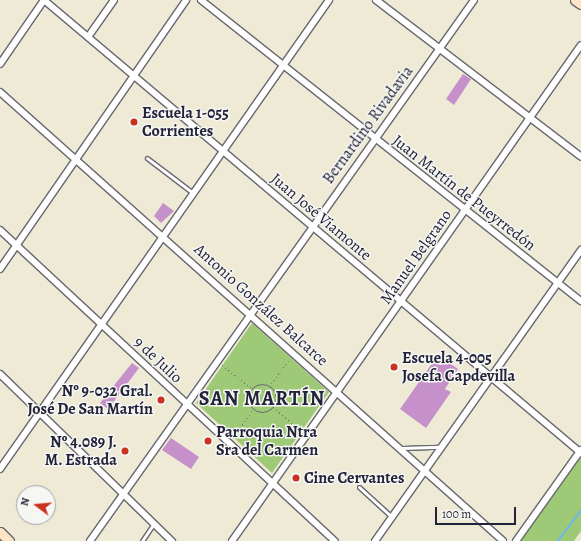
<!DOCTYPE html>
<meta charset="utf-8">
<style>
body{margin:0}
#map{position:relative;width:581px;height:541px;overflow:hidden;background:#eeead5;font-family:Alegreya,serif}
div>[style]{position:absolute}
.green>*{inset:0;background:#9ec976}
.stream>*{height:1.5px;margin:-0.75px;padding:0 0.75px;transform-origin:0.75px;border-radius:0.75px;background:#70b7e7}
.building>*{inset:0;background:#c691ca}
.path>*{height:1px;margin-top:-0.5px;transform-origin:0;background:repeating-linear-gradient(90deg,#696871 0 1px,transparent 0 4px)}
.path>.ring{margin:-0.5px;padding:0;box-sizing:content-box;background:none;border:1px solid #696871;border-radius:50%}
.roads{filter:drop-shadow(1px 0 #696871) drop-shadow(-1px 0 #696871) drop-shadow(0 1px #696871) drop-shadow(0 -1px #696871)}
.lane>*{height:3px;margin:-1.5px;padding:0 1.5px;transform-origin:1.5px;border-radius:1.5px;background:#fff}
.street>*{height:6px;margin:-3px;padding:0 3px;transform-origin:3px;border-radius:3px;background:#fff}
.secondary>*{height:9px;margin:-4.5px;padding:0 4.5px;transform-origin:4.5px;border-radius:4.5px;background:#ffe4c6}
.dots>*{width:11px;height:11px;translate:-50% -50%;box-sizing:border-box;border:2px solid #f6f6f2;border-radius:50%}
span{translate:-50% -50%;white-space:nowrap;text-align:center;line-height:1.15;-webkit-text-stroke:3px #f6f6f2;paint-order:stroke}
.poi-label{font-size:16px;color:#22223b;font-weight:700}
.left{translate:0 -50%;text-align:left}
.right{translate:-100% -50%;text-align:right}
.street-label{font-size:16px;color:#22223b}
.district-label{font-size:20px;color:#22223b;font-weight:700;letter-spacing:1px}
.north{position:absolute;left:16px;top:485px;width:40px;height:40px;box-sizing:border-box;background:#f6f6f2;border:1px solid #a1a1a9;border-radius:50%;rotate:286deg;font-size:11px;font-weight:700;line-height:16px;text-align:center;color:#22223b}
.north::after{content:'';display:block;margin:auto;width:14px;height:18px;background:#c8321e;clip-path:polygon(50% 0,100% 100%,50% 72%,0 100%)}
.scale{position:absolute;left:435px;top:507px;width:81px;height:18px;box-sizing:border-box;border:2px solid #22223b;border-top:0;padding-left:5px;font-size:12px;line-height:14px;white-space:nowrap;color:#22223b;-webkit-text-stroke:3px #f6f6f2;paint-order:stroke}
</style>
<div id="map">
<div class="green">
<div style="clip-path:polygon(252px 323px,329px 392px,272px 473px,196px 403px)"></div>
<div style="clip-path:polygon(581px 456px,581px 531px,574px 541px,520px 541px)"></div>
</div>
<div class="stream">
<div style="left:558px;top:541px;width:39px;rotate:-53deg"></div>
</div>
<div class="building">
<div style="clip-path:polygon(463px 74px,471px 79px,454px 105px,446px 99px)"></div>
<div style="clip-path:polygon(163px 203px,174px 211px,161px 223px,154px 216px)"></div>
<div style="clip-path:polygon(438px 355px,458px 369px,445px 389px,451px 392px,426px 428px,400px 409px)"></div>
<div style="clip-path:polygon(132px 363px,139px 368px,108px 409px,100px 403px)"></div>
<div style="clip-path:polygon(171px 438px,199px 457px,191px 469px,162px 450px)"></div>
</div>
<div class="path">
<div style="left:222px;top:365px;width:37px;rotate:38deg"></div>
<div class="ring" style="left:248px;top:384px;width:27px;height:27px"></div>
<div style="left:269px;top:387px;width:34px;rotate:-54deg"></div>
<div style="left:273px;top:407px;width:39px;rotate:40deg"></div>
<div style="left:233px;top:438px;width:35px;rotate:-55deg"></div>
</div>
<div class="roads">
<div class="lane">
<div style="left:147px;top:158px;width:58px;rotate:37.3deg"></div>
<div style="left:402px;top:448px;width:38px;rotate:-2deg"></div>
<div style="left:359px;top:487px;width:45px;rotate:42.3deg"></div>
<div style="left:142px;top:541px;width:22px;rotate:-56deg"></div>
</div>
<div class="street">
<div style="left:44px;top:0;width:703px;rotate:40.15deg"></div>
<div style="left:201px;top:0;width:485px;rotate:38.4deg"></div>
<div style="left:376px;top:0;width:258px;rotate:37.4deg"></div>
<div style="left:88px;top:37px;width:45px;rotate:-54.9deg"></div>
<div style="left:0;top:64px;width:78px;rotate:-55.5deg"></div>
<div style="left:0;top:92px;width:674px;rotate:41.75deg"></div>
<div style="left:0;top:230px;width:457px;rotate:42.9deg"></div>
<div style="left:0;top:269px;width:327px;rotate:-55.3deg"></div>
<div style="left:0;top:374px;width:240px;rotate:44.2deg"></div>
<div style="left:0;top:469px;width:573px;rotate:-54.95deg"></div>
<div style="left:90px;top:541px;width:663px;rotate:-54.63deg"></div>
<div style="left:232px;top:541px;width:606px;rotate:-54.87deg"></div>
<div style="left:375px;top:541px;width:357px;rotate:-54.7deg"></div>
<div style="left:516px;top:541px;width:112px;rotate:-54.5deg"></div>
</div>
<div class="secondary">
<div style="left:575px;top:0;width:7px;rotate:34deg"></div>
<div style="left:0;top:532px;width:13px;rotate:45deg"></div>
</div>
</div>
<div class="dots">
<div style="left:134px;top:122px;background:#c8321e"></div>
<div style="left:394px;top:367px;background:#c8321e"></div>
<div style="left:161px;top:400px;background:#c8321e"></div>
<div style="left:208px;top:441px;background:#c8321e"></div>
<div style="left:125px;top:451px;background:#c8321e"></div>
<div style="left:296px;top:478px;background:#c8321e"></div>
</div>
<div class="poi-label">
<span class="left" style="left:142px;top:122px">Escuela 1-055<br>Corrientes</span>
<span class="left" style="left:402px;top:367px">Escuela 4-005<br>Josefa Capdevilla</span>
<span class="right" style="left:153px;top:400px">Nº 9-032 Gral.<br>José De San Martín</span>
<span class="left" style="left:216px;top:441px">Parroquia Ntra<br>Sra del Carmen</span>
<span class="right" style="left:117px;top:451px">Nº 4.089 J.<br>M. Estrada</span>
<span class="left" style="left:304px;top:478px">Cine Cervantes</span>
</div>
<div class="street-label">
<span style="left:368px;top:125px;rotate:-54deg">Bernardino Rivadavia</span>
<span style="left:464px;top:193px;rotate:38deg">Juan Martín de Pueyrredón</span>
<span style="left:321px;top:217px;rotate:40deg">Juan José Viamonte</span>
<span style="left:416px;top:257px;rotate:-55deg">Manuel Belgrano</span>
<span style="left:261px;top:305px;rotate:42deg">Antonio González Balcarce</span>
<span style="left:158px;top:360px;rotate:43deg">9 de Julio</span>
</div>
<div class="district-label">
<span style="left:262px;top:398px">SAN MARTÍN</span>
</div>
<div class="north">N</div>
<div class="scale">100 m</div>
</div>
